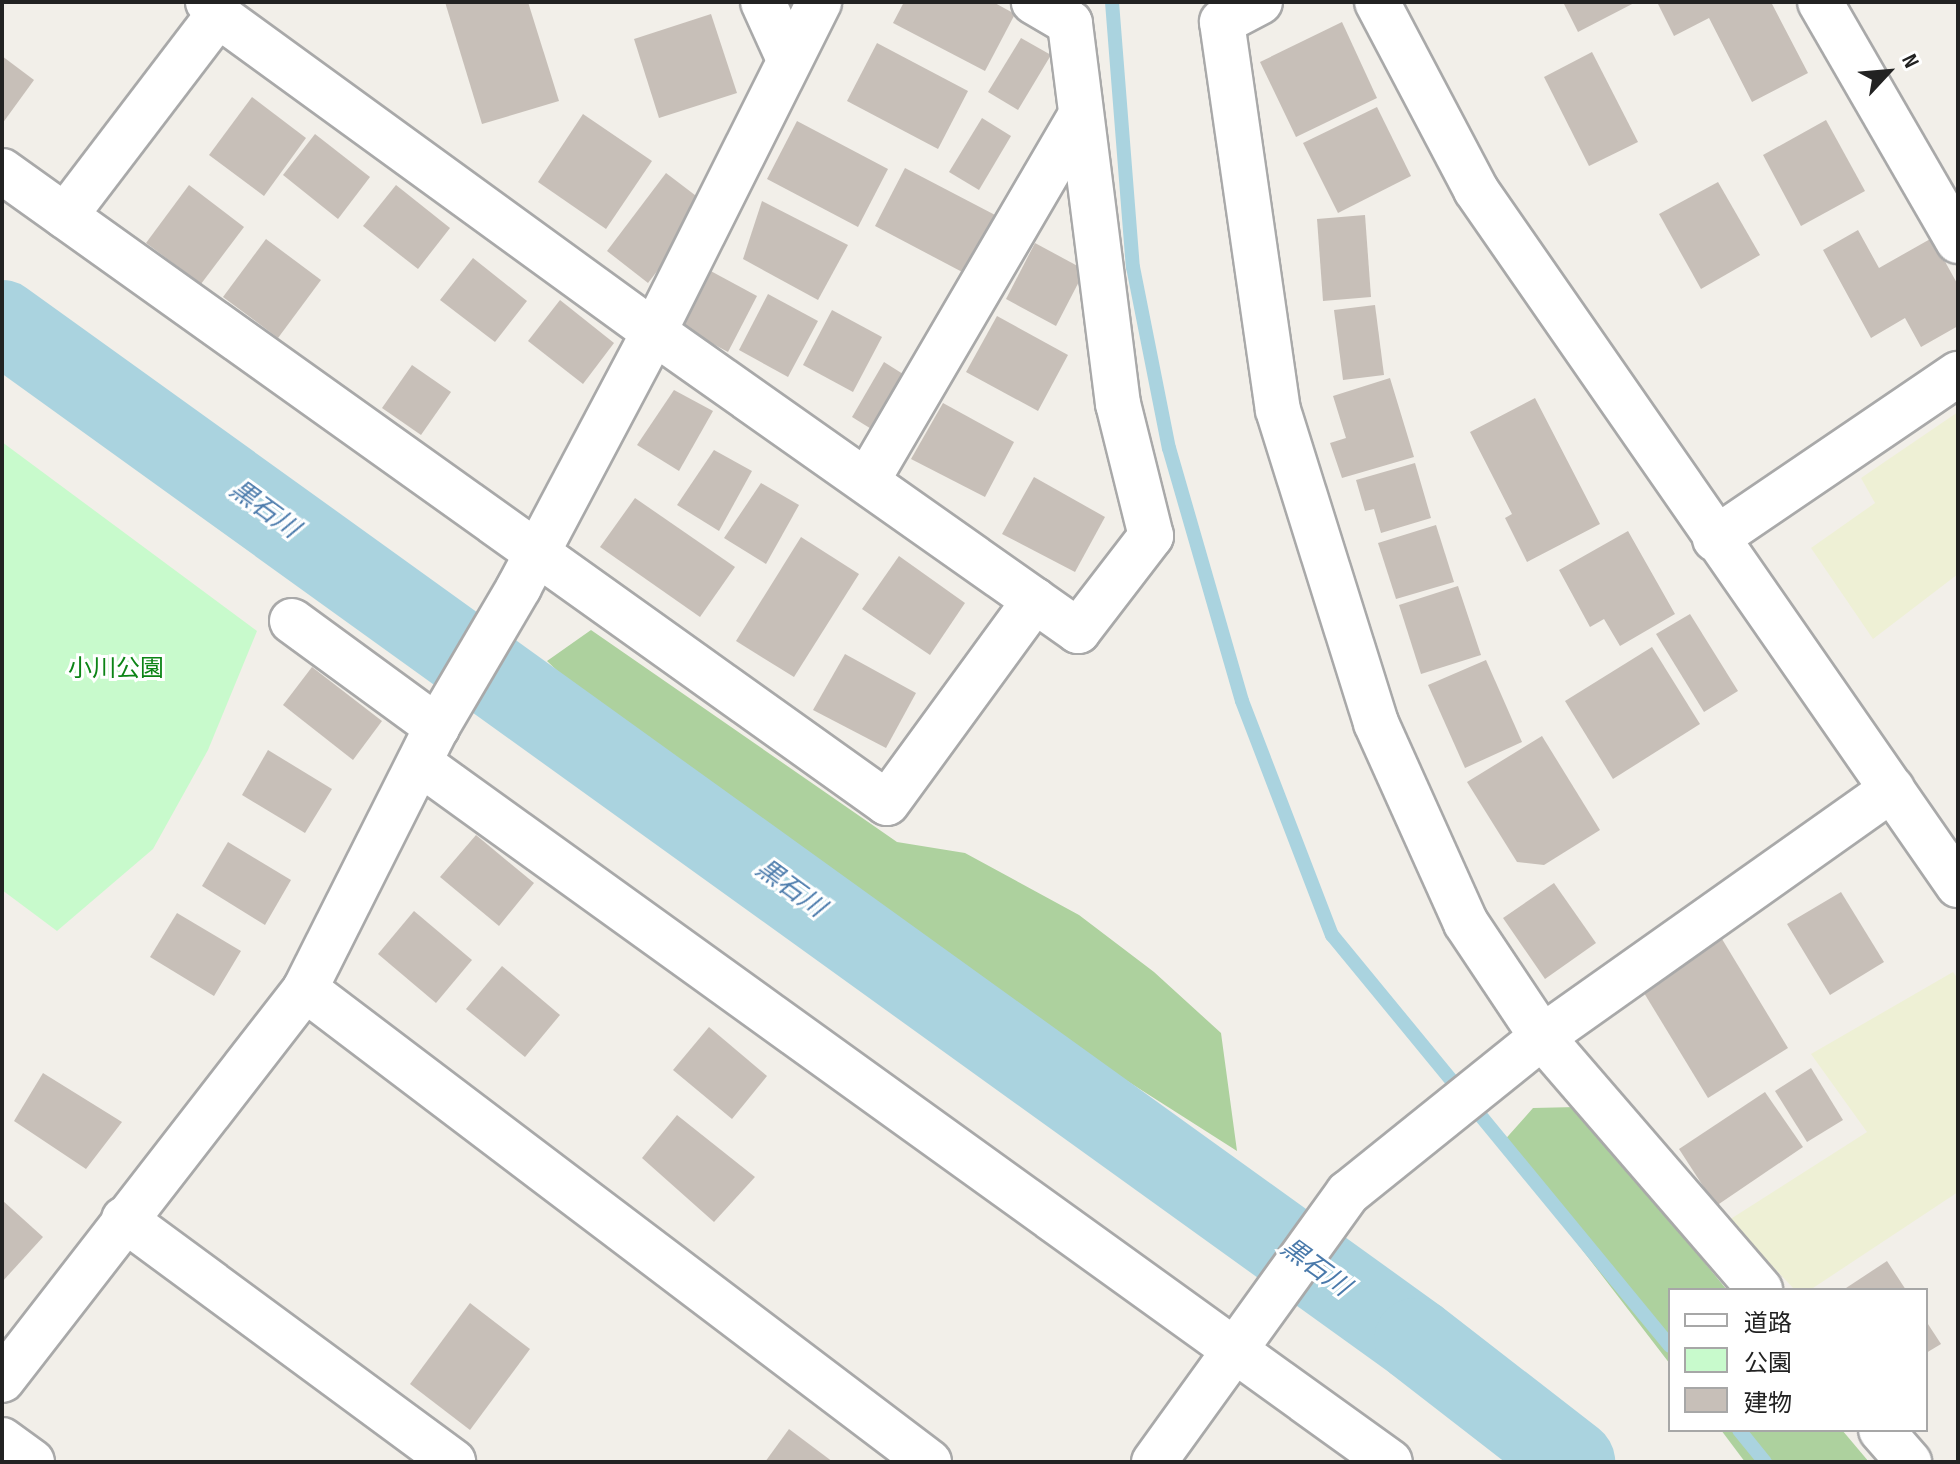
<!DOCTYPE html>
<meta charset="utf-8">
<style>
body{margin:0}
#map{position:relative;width:1960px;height:1464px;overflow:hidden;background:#f2efe9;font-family:"Sofia Sans Condensed","Noto Sans JP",sans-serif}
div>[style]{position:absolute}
.farmland>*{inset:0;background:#eef0d5}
.forest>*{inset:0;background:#add19e}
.park>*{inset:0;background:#c8facc}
.stream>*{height:14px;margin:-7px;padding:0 7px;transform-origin:7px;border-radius:7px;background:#aad3df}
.river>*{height:84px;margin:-42px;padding:0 42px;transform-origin:42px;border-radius:42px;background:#aad3df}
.building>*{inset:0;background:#c7bfb8}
.roads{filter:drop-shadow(2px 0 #a9a9a9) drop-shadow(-2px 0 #a9a9a9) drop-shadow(0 2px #a9a9a9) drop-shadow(0 -2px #a9a9a9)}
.minor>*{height:44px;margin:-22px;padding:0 22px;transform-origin:22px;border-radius:22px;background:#fff}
span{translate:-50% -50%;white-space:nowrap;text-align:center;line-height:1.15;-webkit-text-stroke:6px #fff;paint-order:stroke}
.park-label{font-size:24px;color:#0c8416}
.water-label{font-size:26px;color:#4a7aab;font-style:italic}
.frame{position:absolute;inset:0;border:4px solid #222;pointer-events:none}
.legend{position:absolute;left:1668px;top:1288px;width:260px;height:144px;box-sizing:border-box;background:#fff;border:2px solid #a7a7a7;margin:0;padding:10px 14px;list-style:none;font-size:24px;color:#222}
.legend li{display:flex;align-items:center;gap:16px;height:40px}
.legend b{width:40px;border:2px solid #a7a7a7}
.north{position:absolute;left:1848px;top:32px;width:80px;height:80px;-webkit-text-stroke:6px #fff;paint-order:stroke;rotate:64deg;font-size:22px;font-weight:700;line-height:32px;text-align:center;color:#222}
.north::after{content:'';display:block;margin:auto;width:28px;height:36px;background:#222;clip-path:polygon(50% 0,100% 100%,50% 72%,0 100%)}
</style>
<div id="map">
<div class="farmland">
<div style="clip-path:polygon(1958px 412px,1958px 574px,1873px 639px,1811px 548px,1875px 503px,1861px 478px)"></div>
<div style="clip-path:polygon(1953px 972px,1958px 979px,1958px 1192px,1810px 1290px,1795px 1290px,1729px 1220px,1867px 1132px,1811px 1054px)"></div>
</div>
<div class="forest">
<div style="clip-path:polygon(591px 630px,897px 842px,965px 853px,1079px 915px,1154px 972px,1221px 1033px,1237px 1151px,986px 991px,640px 750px,547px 661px)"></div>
<div style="clip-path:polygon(1577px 1107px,1727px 1290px,1670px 1290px,1670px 1364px,1501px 1144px,1533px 1108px)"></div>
<div style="clip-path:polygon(1721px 1430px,1842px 1430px,1869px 1462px,1745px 1462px)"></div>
</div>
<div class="park">
<div style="clip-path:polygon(2px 442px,257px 631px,208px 750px,153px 849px,57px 931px,2px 890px)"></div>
</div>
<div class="stream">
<div style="left:1112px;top:2px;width:266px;rotate:85.5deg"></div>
<div style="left:1133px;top:267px;width:185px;rotate:78.8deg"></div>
<div style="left:1169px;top:448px;width:263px;rotate:73.9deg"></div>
<div style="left:1242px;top:701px;width:251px;rotate:69deg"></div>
<div style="left:1332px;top:935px;width:532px;rotate:50.57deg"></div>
<div style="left:1739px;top:1430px;width:41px;rotate:50.9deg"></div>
</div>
<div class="river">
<div style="left:2px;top:322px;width:1742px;rotate:35.75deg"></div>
<div style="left:1416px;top:1340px;width:199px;rotate:37.8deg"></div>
</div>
<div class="building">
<div style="clip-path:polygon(445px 2px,528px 2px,559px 101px,482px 124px)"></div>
<div style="clip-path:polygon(904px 2px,993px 2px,1015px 14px,985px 71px,893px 23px)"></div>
<div style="clip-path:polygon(1563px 2px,1636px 2px,1578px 32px)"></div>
<div style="clip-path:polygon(1657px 2px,1771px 2px,1808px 73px,1752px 102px,1709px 18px,1674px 36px)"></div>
<div style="clip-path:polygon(711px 14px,737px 93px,659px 118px,634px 39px)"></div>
<div style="clip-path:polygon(1342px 22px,1377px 98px,1296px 137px,1260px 62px)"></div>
<div style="clip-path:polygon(1021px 38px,1051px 55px,1018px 110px,988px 92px)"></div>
<div style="clip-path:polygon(877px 43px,968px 91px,938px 149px,847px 101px)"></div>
<div style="clip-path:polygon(1592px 52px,1638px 142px,1589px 166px,1544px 77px)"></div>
<div style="clip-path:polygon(2px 56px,34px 80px,2px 124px)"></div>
<div style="clip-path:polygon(252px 97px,306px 138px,264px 196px,209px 155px)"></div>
<div style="clip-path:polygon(1377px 107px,1411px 176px,1338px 213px,1303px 143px)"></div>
<div style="clip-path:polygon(583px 114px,652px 161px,606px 229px,538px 182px)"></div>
<div style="clip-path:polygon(982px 118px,1011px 136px,979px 190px,949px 172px)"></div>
<div style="clip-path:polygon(1826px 120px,1865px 191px,1801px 226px,1763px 155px)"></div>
<div style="clip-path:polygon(797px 121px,888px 169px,858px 227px,767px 179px)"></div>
<div style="clip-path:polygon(315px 134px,370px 177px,338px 219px,283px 175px)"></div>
<div style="clip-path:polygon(905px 168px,997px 216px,966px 274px,875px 226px)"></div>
<div style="clip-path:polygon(666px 173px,708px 205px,648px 283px,607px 251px)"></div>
<div style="clip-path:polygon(1718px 182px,1760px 255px,1701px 289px,1659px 214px)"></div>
<div style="clip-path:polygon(189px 185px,244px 227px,201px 284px,146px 243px)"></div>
<div style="clip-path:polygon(396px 185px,450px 228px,418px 269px,363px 226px)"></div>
<div style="clip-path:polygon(762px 201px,848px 245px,818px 300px,743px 259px)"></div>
<div style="clip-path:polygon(1365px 215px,1371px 297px,1323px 301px,1317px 219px)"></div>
<div style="clip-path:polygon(1858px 230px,1879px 268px,1932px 238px,1958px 285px,1958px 326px,1921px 347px,1905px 318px,1871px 338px,1823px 250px)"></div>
<div style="clip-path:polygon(266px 239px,321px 280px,278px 338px,223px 297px)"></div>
<div style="clip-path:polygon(1035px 243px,1085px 270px,1056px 326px,1006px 299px)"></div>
<div style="clip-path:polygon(473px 258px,527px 301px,495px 342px,440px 300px)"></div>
<div style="clip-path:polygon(707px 269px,757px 296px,728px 352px,678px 325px)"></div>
<div style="clip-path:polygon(768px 294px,818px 321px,788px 377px,739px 350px)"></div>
<div style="clip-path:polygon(560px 300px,614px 343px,583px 384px,528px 341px)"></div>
<div style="clip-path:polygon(1375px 305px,1384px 375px,1343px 380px,1334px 310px)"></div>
<div style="clip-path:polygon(832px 310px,882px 337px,853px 392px,803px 365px)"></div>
<div style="clip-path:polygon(997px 316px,1068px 355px,1038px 411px,966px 372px)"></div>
<div style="clip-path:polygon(884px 362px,914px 381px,881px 435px,852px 417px)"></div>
<div style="clip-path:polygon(412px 365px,451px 392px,421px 435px,382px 408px)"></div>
<div style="clip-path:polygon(1390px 378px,1414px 457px,1342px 478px,1330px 443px,1346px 438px,1333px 396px)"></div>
<div style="clip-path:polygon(674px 390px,713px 411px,679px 471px,637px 445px)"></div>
<div style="clip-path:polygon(1535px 398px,1600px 524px,1527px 562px,1505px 518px,1512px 514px,1470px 432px)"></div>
<div style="clip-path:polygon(943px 403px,1014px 442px,985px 497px,911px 459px)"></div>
<div style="clip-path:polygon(714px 450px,752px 471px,719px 531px,677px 505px)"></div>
<div style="clip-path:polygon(1415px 463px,1431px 518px,1381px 533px,1374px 509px,1365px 511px,1356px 480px)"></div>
<div style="clip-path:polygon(1034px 477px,1105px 517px,1075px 572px,1002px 534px)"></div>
<div style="clip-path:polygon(761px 483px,799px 505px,766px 564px,724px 538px)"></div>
<div style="clip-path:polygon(635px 498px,735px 567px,700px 617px,600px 547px)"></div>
<div style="clip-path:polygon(1436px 525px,1454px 582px,1396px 599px,1378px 543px)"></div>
<div style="clip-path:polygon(1628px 531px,1675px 614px,1620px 646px,1604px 619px,1590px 627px,1559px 570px)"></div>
<div style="clip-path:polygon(801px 537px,859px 574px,794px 677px,736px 641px)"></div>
<div style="clip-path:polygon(899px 556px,965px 603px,930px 655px,862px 609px)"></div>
<div style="clip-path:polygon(1458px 586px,1481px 655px,1421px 674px,1399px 605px)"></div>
<div style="clip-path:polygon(1690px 614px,1738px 691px,1704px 712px,1656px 634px)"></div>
<div style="clip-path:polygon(1652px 647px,1700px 724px,1613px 779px,1565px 701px)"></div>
<div style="clip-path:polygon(845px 654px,916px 693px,886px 748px,813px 710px)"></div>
<div style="clip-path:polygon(1486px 660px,1522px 742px,1465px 768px,1428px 685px)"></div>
<div style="clip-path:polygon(312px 667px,382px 721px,353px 760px,283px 705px)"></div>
<div style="clip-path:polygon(1542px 736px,1600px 830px,1544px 865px,1517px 862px,1467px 782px)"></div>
<div style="clip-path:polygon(268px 750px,332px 789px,305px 833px,242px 795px)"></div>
<div style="clip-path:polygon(476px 835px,534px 883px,499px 926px,440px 877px)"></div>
<div style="clip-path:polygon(228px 842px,291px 880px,265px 925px,202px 886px)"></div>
<div style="clip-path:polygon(1554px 883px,1596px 943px,1545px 979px,1503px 918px)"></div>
<div style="clip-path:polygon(1841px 892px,1884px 962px,1830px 995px,1787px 924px)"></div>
<div style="clip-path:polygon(414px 911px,472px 960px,436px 1003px,378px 954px)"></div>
<div style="clip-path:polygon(177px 913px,241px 951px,214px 996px,150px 957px)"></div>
<div style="clip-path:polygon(1722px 939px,1788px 1048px,1708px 1098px,1641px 988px)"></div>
<div style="clip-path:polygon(502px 966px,560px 1015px,525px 1057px,466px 1009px)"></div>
<div style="clip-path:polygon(709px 1027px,767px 1076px,732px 1119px,673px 1070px)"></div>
<div style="clip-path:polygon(1811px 1068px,1843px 1120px,1807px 1142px,1775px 1091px)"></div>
<div style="clip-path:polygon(43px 1073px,122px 1122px,86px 1169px,14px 1121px)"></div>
<div style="clip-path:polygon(1765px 1092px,1803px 1147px,1716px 1206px,1679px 1149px)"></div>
<div style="clip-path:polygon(677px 1115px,755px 1177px,714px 1222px,642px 1158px)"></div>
<div style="clip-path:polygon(2px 1200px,43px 1237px,2px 1282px)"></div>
<div style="clip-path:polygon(1887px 1261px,1906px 1290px,1843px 1290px)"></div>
<div style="clip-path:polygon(470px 1303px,530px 1349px,470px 1430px,410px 1384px)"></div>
<div style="clip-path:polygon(1926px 1321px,1941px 1344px,1926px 1353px)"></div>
<div style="clip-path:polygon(789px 1429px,833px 1462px,765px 1462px)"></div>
</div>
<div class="roads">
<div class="minor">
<div style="left:208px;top:2px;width:16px;rotate:52deg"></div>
<div style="left:218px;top:15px;width:539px;rotate:36.02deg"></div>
<div style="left:654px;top:332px;width:519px;rotate:35.19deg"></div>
<div style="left:1078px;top:631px;width:120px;rotate:-52.5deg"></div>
<div style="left:1151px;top:536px;width:136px;rotate:-104deg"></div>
<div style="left:1118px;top:404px;width:384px;rotate:-97.2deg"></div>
<div style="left:1070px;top:23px;width:42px;rotate:-149.7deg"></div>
<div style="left:763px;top:2px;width:60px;rotate:65.6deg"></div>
<div style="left:1260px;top:2px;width:43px;rotate:152.2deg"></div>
<div style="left:1222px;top:22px;width:392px;rotate:81.8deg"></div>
<div style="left:1278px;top:410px;width:328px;rotate:72.6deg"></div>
<div style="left:1376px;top:723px;width:219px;rotate:65.8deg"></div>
<div style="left:1466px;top:923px;width:137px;rotate:56.3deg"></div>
<div style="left:1542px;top:1037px;width:334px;rotate:49.2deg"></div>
<div style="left:1377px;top:2px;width:212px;rotate:62.2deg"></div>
<div style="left:1476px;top:190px;width:846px;rotate:55.26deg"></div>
<div style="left:1820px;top:2px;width:276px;rotate:60deg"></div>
<div style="left:2px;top:171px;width:1087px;rotate:35.53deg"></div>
<div style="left:887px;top:803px;width:251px;rotate:-53.9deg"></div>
<div style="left:65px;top:216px;width:253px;rotate:-52.7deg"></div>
<div style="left:867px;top:481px;width:424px;rotate:-59.7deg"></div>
<div style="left:1715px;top:539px;width:294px;rotate:-34.2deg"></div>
<div style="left:292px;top:621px;width:180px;rotate:36.2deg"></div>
<div style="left:421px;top:764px;width:1194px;rotate:35.77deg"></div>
<div style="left:305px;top:989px;width:783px;rotate:37.16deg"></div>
<div style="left:124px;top:1219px;width:409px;rotate:36.4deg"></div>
<div style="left:2px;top:1380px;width:495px;rotate:-52.2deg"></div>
<div style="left:305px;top:989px;width:293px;rotate:-63.3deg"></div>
<div style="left:437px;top:727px;width:162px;rotate:-59.6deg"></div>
<div style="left:519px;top:587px;width:289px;rotate:-62.1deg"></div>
<div style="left:654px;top:332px;width:369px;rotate:-63.4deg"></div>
<div style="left:1881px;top:1430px;width:43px;rotate:48.8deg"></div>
<div style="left:2px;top:1440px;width:37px;rotate:36deg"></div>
<div style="left:1154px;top:1462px;width:332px;rotate:-54.2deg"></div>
<div style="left:1348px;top:1193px;width:249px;rotate:-38.8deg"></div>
<div style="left:1542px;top:1037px;width:429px;rotate:-35.3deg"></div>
</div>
</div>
<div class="park-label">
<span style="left:116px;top:669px">小川公園</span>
</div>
<div class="water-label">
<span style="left:264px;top:510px;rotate:36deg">黒石川</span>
<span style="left:790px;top:889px;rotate:36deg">黒石川</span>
<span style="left:1315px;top:1268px;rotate:36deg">黒石川</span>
</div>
<div class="frame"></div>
<ul class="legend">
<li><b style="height:10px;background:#fff"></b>道路</li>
<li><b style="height:22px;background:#c8facc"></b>公園</li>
<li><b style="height:22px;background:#c7bfb8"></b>建物</li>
</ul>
<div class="north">N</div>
</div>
